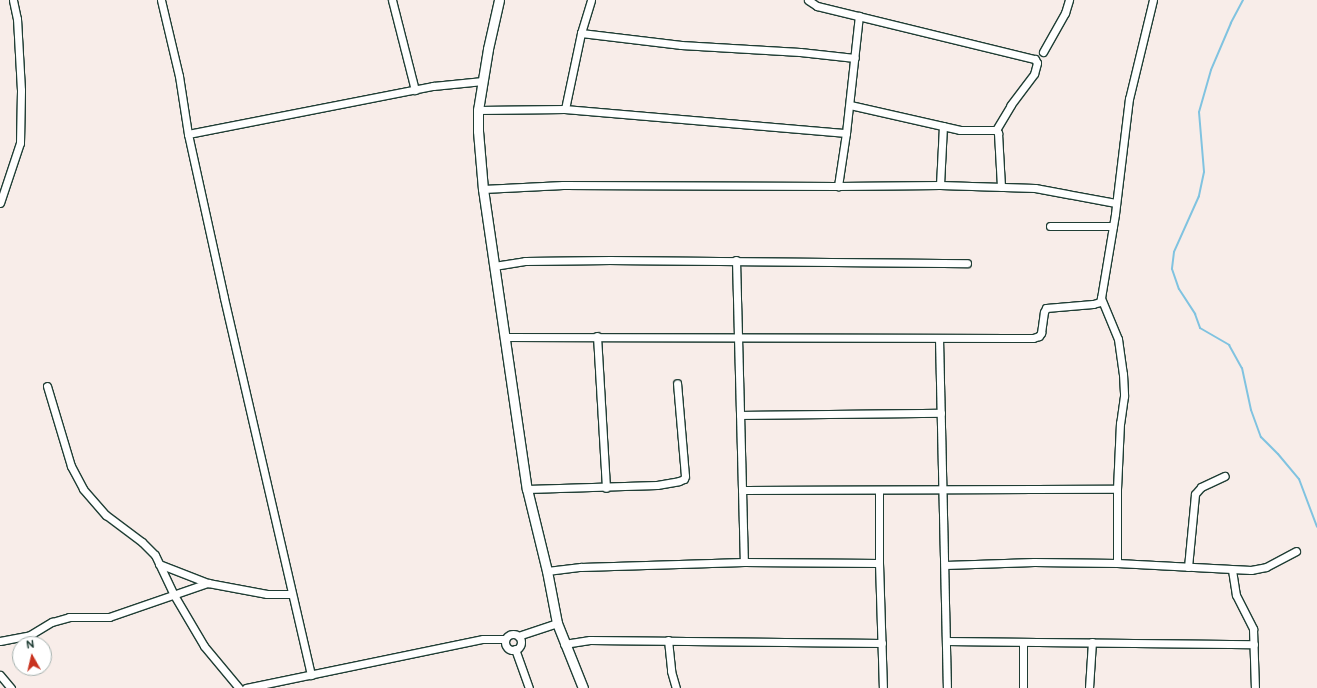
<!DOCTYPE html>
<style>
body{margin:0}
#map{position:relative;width:1317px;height:688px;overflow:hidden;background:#f8ede9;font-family:"Balsamiq Sans",sans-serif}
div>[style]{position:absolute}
.stream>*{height:2px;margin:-1px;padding:0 1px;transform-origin:1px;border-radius:1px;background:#80c3e0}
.roads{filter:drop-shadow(1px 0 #1f3d34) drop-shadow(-1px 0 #1f3d34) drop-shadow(0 1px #1f3d34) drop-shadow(0 -1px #1f3d34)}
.minor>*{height:7px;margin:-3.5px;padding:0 3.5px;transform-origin:3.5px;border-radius:3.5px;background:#fff}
.minor>.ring{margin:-3.5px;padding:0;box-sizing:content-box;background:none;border:7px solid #fff;border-radius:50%}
.tertiary>*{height:9px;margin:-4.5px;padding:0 4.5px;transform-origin:4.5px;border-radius:4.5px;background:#fff}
span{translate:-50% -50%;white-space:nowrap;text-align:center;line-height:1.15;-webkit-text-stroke:4px #fff;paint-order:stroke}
.north{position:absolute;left:12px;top:636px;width:40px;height:40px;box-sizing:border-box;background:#fff;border:1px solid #a5b1ae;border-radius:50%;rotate:352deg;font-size:11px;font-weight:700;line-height:16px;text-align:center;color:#1f3d34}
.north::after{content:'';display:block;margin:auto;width:14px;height:18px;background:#c8321e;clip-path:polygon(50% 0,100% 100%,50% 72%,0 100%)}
</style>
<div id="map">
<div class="stream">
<div style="left:1243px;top:0;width:26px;rotate:118deg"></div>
<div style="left:1231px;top:23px;width:51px;rotate:113.1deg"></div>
<div style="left:1211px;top:70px;width:44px;rotate:105.9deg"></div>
<div style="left:1199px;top:112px;width:60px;rotate:85.2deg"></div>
<div style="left:1204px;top:172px;width:25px;rotate:102deg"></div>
<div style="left:1199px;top:196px;width:61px;rotate:114.1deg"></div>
<div style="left:1174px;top:252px;width:17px;rotate:97deg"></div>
<div style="left:1172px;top:269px;width:21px;rotate:71deg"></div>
<div style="left:1179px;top:289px;width:30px;rotate:57deg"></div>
<div style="left:1195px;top:314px;width:15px;rotate:70deg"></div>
<div style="left:1200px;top:328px;width:34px;rotate:30deg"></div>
<div style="left:1229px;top:345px;width:26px;rotate:61deg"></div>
<div style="left:1242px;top:368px;width:43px;rotate:77.9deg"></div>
<div style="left:1251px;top:410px;width:29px;rotate:70deg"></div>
<div style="left:1261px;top:437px;width:24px;rotate:45deg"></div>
<div style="left:1278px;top:454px;width:33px;rotate:50deg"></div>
<div style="left:1299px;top:479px;width:51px;rotate:69.4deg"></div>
</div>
<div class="roads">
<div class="minor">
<div style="left:161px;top:0;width:78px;rotate:76.7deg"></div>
<div style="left:179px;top:76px;width:59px;rotate:81.2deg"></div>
<div style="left:188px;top:134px;width:168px;rotate:77.6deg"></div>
<div style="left:224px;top:298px;width:387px;rotate:77deg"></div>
<div style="left:392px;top:0;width:93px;rotate:75.7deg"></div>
<div style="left:808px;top:0;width:11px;rotate:34deg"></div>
<div style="left:817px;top:6px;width:224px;rotate:13.7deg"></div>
<div style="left:1035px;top:59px;width:4px;rotate:63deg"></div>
<div style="left:1037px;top:63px;width:11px;rotate:105deg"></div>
<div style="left:1034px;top:74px;width:39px;rotate:127deg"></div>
<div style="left:1011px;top:105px;width:29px;rotate:121deg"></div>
<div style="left:581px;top:33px;width:101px;rotate:6.8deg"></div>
<div style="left:681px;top:45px;width:119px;rotate:3.4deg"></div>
<div style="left:800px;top:52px;width:55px;rotate:6.2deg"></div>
<div style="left:1043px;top:52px;width:45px;rotate:-60.6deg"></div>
<div style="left:1065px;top:13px;width:14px;rotate:-73deg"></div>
<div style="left:850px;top:105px;width:113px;rotate:12.8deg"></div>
<div style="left:960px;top:130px;width:36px"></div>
<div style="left:996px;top:130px;width:4px;rotate:56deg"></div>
<div style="left:998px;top:133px;width:54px;rotate:86.8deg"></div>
<div style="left:565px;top:109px;width:78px;rotate:-78.1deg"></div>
<div style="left:581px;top:33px;width:34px;rotate:-73deg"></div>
<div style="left:478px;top:110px;width:87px;rotate:-0.7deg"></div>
<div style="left:565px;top:109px;width:282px;rotate:4.9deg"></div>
<div style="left:846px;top:133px;width:54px;rotate:98.6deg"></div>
<div style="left:846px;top:133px;width:118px;rotate:-83.7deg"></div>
<div style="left:188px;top:134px;width:250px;rotate:-11.1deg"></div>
<div style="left:433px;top:86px;width:50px;rotate:-5.7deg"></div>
<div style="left:940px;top:185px;width:59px;rotate:-87.1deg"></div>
<div style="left:483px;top:189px;width:80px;rotate:-2.9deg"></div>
<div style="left:563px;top:185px;width:275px;rotate:0.2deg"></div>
<div style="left:838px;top:186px;width:102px;rotate:-0.6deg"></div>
<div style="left:940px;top:185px;width:95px;rotate:1.8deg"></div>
<div style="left:1035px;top:188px;width:82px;rotate:10.5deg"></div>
<div style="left:0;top:203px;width:63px;rotate:-71.6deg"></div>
<div style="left:20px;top:143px;width:53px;rotate:-88.9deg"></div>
<div style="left:21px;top:90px;width:71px;rotate:-93.2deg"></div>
<div style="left:17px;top:19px;width:19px;rotate:-102deg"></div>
<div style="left:1050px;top:226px;width:63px"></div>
<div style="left:736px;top:260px;width:302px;rotate:88.5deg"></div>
<div style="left:494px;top:266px;width:31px;rotate:-9deg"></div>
<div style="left:525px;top:261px;width:86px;rotate:-0.7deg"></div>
<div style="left:611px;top:260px;width:356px;rotate:0.5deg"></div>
<div style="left:1101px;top:298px;width:44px;rotate:67.5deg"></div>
<div style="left:1118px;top:339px;width:35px;rotate:82deg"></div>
<div style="left:1123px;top:374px;width:22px;rotate:87deg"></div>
<div style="left:1124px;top:396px;width:27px;rotate:98deg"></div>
<div style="left:1120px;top:423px;width:66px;rotate:92.6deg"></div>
<div style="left:1117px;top:489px;width:74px;rotate:90deg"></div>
<div style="left:597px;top:336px;width:152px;rotate:86.6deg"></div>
<div style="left:505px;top:337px;width:528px;rotate:0.11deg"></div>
<div style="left:1033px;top:338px;width:6px;rotate:-18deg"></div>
<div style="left:1039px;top:336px;width:4px;rotate:-56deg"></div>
<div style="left:1041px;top:333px;width:21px;rotate:-82deg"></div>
<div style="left:1044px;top:312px;width:4px;rotate:-63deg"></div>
<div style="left:1046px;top:308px;width:47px;rotate:-4.9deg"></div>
<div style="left:1093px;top:304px;width:7px;rotate:-16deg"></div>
<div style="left:1100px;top:302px;width:4px;rotate:-76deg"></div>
<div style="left:1101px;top:298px;width:85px;rotate:-80.5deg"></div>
<div style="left:1115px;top:214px;width:116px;rotate:-83.1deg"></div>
<div style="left:1129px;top:99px;width:102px;rotate:-76.4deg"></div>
<div style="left:939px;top:338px;width:350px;rotate:88.7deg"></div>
<div style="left:47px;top:386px;width:84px;rotate:73.3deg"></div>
<div style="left:71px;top:466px;width:26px;rotate:62deg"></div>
<div style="left:83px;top:489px;width:35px;rotate:49deg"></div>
<div style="left:106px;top:515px;width:45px;rotate:36.9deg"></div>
<div style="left:142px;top:542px;width:18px;rotate:45deg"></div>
<div style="left:155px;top:555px;width:44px;rotate:64.6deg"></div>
<div style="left:174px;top:595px;width:59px;rotate:59.5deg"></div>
<div style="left:204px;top:646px;width:55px;rotate:50.2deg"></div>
<div style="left:740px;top:415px;width:201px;rotate:-0.6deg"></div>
<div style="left:527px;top:489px;width:130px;rotate:-1.8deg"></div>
<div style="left:657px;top:485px;width:22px;rotate:-10deg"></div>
<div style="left:679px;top:481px;width:5px;rotate:-22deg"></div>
<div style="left:684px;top:479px;width:3px;rotate:-72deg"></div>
<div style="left:685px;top:476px;width:93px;rotate:-94.9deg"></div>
<div style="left:742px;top:490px;width:375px;rotate:-0.2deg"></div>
<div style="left:879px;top:490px;width:73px;rotate:90deg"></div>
<div style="left:879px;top:563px;width:125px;rotate:88.2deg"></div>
<div style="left:159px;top:564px;width:53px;rotate:21.2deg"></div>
<div style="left:208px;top:583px;width:60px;rotate:10.6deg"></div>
<div style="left:267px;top:594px;width:25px"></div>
<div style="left:945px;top:565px;width:89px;rotate:-1.9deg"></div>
<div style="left:1034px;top:562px;width:83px;rotate:0.7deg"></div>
<div style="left:1117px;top:563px;width:134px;rotate:3deg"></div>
<div style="left:1251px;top:570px;width:15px;rotate:-11deg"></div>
<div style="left:1266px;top:567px;width:34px;rotate:-28deg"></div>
<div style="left:1188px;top:567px;width:73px;rotate:-84.5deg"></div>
<div style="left:1195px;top:494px;width:9px;rotate:-49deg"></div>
<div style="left:1201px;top:487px;width:26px;rotate:-25deg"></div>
<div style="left:1232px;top:570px;width:25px;rotate:81deg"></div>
<div style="left:1236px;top:595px;width:38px;rotate:63deg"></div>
<div style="left:1253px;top:629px;width:59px;rotate:88.1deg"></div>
<div style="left:547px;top:571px;width:34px;rotate:-7deg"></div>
<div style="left:581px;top:567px;width:163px;rotate:-1.8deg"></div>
<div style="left:744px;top:562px;width:135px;rotate:0.4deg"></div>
<div class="ring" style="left:505px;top:634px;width:9px;height:9px"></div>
<div style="left:518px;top:636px;width:41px;rotate:-18.4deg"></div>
<div style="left:668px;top:640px;width:31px;rotate:84deg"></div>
<div style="left:671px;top:671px;width:18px;rotate:74deg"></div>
<div style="left:0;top:641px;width:31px;rotate:-11deg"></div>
<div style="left:30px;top:635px;width:26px;rotate:-31deg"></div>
<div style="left:52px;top:622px;width:18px;rotate:-16deg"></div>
<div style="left:69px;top:617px;width:40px"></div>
<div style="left:109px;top:617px;width:105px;rotate:-19deg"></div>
<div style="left:946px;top:641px;width:308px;rotate:0.6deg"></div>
<div style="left:564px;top:644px;width:26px;rotate:-9deg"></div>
<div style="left:590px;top:640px;width:292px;rotate:0.6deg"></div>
<div style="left:515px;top:649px;width:41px;rotate:70.3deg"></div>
<div style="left:0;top:675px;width:17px;rotate:50deg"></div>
<div style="left:246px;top:688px;width:242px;rotate:-11.7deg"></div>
<div style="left:483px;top:639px;width:22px"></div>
<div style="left:1023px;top:688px;width:46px;rotate:-90deg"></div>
<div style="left:1089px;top:688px;width:46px;rotate:-86.3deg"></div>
</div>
<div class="tertiary">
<div style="left:499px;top:0;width:50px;rotate:102.7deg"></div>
<div style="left:488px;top:49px;width:62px;rotate:99.3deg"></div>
<div style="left:478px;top:110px;width:21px;rotate:90deg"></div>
<div style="left:478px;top:131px;width:58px;rotate:85.1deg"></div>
<div style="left:483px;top:189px;width:303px;rotate:81.7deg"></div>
<div style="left:527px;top:489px;width:84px;rotate:76.3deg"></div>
<div style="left:547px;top:571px;width:53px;rotate:79.1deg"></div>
<div style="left:557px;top:623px;width:70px;rotate:68.2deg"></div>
</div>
</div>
<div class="north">N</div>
</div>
